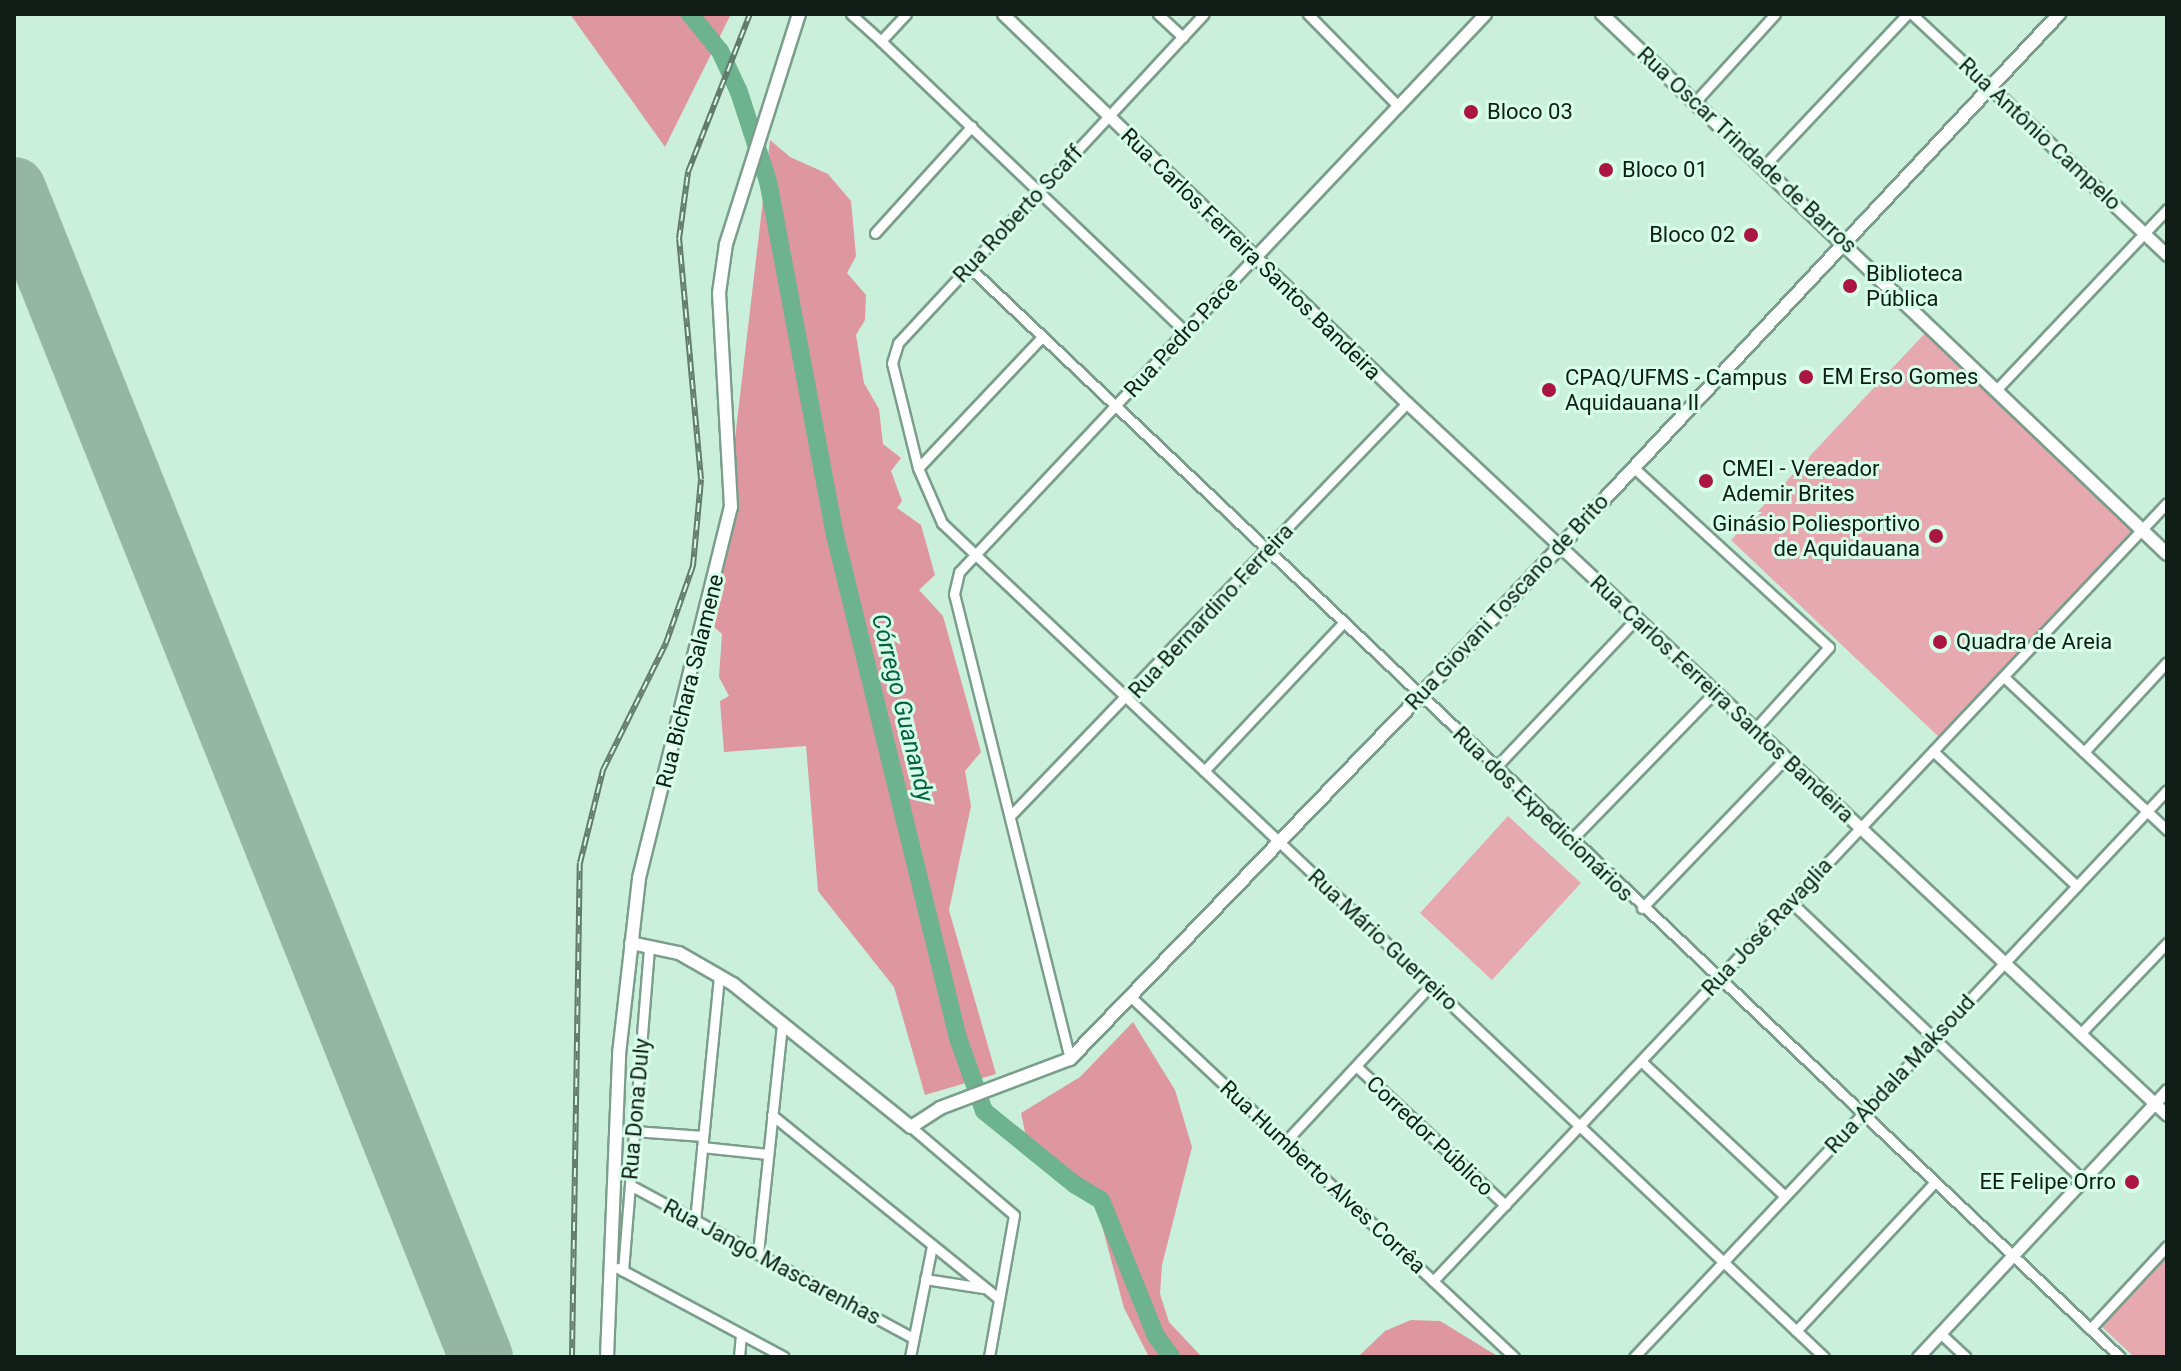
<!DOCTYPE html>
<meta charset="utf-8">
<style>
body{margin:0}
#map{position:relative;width:2181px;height:1371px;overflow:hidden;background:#caf0db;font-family:Roboto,sans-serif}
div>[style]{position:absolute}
.green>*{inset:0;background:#e7a9b0}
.forest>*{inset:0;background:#de969f}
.river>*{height:18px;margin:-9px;padding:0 9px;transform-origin:9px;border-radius:9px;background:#6db390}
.runway>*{height:64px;margin:-32px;padding:0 32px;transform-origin:32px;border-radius:32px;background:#96b6a4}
.roads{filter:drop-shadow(2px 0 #7a9e8b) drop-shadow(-2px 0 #7a9e8b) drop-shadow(0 2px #7a9e8b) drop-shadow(0 -2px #7a9e8b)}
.minor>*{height:9px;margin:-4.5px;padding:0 4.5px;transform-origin:4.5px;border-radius:4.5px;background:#fff}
.tertiary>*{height:11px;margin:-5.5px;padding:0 5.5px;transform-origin:5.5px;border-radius:5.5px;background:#fff}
.secondary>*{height:12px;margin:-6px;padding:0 6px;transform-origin:6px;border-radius:6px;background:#fff}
.rail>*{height:6px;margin-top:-3px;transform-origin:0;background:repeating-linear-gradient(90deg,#d7fee8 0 9px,#627b6d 0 18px);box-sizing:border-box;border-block:2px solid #627b6d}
.dots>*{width:22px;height:22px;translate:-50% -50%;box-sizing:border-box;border:4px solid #d7fee8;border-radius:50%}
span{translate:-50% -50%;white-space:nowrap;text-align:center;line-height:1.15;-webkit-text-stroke:6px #d7fee8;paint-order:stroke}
.poi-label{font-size:22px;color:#0f1d16}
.left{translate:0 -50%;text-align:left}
.right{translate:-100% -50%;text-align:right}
.street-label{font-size:22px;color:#0f1d16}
.water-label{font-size:24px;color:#046040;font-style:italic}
.frame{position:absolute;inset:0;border:16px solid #0f1d16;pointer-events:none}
</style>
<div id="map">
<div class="green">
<div style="clip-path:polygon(1928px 330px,2141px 531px,1940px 738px,1731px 540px)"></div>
<div style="clip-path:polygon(1508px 816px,1581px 883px,1492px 980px,1420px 913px)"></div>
<div style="clip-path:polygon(2167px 1257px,2167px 1357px,2134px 1357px,2101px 1326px)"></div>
</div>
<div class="forest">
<div style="clip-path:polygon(570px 14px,731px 14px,665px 147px)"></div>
<div style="clip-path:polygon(770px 140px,790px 157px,828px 174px,851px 201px,856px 256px,847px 273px,866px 295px,865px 320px,856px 335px,864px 383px,879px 409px,883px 444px,901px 458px,891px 471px,902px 501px,897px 508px,921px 525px,935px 575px,919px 590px,943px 616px,981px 752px,965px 771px,971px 806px,949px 910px,996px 1074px,925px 1095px,894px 987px,818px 891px,806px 746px,724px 752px,720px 701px,729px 696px,719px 677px,722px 634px,713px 626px)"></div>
<div style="clip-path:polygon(1133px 1022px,1175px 1090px,1192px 1147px,1162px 1265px,1160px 1294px,1169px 1322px,1202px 1357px,1149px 1357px,1124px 1308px,1094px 1196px,1075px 1174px,1027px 1142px,1021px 1113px,1080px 1077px)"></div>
<div style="clip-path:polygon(1411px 1320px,1440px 1321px,1499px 1357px,1358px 1357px,1385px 1331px)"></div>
</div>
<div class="river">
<div style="left:690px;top:14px;width:48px;rotate:51deg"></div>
<div style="left:720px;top:51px;width:45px;rotate:65.1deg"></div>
<div style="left:739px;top:92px;width:94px;rotate:72deg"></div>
<div style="left:768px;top:181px;width:360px;rotate:79.3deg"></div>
<div style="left:835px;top:535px;width:518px;rotate:76.26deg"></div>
<div style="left:958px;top:1038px;width:77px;rotate:70.4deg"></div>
<div style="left:984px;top:1111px;width:116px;rotate:39deg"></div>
<div style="left:1074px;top:1184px;width:31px;rotate:31deg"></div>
<div style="left:1101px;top:1200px;width:147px;rotate:68deg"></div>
<div style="left:1156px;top:1336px;width:26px;rotate:54deg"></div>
</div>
<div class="runway">
<div style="left:14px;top:189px;width:1258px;rotate:68.21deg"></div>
</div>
<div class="roads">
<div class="minor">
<div style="left:851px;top:14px;width:40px;rotate:42deg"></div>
<div style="left:906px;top:14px;width:37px;rotate:133deg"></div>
<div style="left:881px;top:41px;width:421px;rotate:43.7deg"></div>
<div style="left:1158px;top:14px;width:34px;rotate:43deg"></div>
<div style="left:1308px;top:14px;width:129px;rotate:45.6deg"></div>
<div style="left:1912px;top:14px;width:107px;rotate:43.1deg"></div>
<div style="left:1695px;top:102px;width:119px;rotate:-47.7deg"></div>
<div style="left:1764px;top:166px;width:209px;rotate:-46.7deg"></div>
<div style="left:875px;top:233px;width:144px;rotate:-47.8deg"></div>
<div style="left:969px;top:267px;width:1585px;rotate:43.44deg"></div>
<div style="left:1042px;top:337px;width:180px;rotate:133.4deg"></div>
<div style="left:918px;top:468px;width:60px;rotate:66.4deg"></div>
<div style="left:942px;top:523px;width:1214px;rotate:43.4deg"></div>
<div style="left:1997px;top:389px;width:248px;rotate:-46.6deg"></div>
<div style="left:1633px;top:467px;width:266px;rotate:42.6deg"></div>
<div style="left:1829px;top:647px;width:110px;rotate:132.1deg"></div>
<div style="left:918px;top:468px;width:108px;rotate:-103.9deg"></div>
<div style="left:892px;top:363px;width:21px;rotate:-73deg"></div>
<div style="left:898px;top:343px;width:449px;rotate:-47.1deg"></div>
<div style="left:2004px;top:677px;width:224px;rotate:43.2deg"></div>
<div style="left:1933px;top:751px;width:197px;rotate:43.2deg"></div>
<div style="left:2084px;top:752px;width:122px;rotate:-47.3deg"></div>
<div style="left:1495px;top:768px;width:207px;rotate:-46.6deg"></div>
<div style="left:1204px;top:771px;width:203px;rotate:-46.8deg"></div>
<div style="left:1011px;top:815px;width:571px;rotate:-46.13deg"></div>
<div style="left:1571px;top:840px;width:206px;rotate:-45.8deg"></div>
<div style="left:1791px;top:902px;width:403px;rotate:43.6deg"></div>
<div style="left:1642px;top:908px;width:208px;rotate:-46.2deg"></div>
<div style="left:1131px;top:997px;width:526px;rotate:43.23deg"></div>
<div style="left:2080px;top:1034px;width:126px;rotate:-46.3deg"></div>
<div style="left:1070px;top:1059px;width:479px;rotate:-104deg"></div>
<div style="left:954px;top:594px;width:23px;rotate:-77deg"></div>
<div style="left:959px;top:572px;width:432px;rotate:-46.8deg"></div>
<div style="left:1641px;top:1061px;width:197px;rotate:43.2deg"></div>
<div style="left:1356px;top:1066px;width:204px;rotate:43deg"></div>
<div style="left:772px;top:1115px;width:292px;rotate:39deg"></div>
<div style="left:911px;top:1127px;width:135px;rotate:40.5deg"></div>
<div style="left:1014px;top:1215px;width:144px;rotate:100deg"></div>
<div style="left:634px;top:1131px;width:69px;rotate:4.1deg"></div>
<div style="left:1285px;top:1142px;width:214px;rotate:-47.1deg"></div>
<div style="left:702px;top:1147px;width:66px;rotate:6.1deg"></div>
<div style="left:630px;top:1185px;width:322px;rotate:28.4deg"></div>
<div style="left:695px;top:1221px;width:247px;rotate:-84.4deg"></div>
<div style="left:758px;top:1253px;width:231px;rotate:-84deg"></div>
<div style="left:618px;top:1268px;width:188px;rotate:28.2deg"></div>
<div style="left:623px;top:1271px;width:325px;rotate:-85.4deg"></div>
<div style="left:925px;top:1279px;width:59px;rotate:8.8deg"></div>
<div style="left:1433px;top:1281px;width:1070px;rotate:-46.67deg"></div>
<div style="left:2090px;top:1329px;width:113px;rotate:-47.1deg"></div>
<div style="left:1796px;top:1331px;width:202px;rotate:-47deg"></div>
<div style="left:1940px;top:1333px;width:35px;rotate:43deg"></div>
<div style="left:739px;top:1357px;width:23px;rotate:-85deg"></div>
<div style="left:910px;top:1357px;width:113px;rotate:-78.8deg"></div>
<div style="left:1634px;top:1357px;width:778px;rotate:-46.77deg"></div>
</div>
<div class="tertiary">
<div style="left:1003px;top:14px;width:561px;rotate:43.92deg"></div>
<div style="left:1407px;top:403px;width:1041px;rotate:43.13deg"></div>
<div style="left:1990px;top:87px;width:244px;rotate:43.5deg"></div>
<div style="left:1255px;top:257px;width:335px;rotate:-46.6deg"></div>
<div style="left:1918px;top:1357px;width:365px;rotate:-47deg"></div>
</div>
<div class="secondary">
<div style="left:1602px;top:14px;width:782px;rotate:43.7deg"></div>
<div style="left:631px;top:943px;width:49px;rotate:11.8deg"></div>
<div style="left:679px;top:953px;width:62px;rotate:29.9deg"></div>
<div style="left:733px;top:984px;width:228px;rotate:38.8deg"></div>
<div style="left:911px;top:1127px;width:35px;rotate:-33deg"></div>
<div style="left:940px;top:1108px;width:139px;rotate:-20.7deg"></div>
<div style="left:1070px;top:1059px;width:504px;rotate:-46.04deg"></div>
<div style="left:1420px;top:696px;width:935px;rotate:-46.86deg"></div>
<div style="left:607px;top:1357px;width:303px;rotate:-87.7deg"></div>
<div style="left:619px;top:1054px;width:177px;rotate:-83.5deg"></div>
<div style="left:639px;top:878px;width:382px;rotate:-76.1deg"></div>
<div style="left:731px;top:507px;width:214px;rotate:-93.2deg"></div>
<div style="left:719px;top:293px;width:49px;rotate:-81.9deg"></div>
<div style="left:726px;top:244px;width:241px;rotate:-72.4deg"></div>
</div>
</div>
<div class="rail">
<div style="left:572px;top:1357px;width:494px;rotate:-89.1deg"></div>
<div style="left:580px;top:863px;width:96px;rotate:-76.1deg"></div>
<div style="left:603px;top:770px;width:142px;rotate:-63.6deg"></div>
<div style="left:666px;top:643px;width:82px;rotate:-70.7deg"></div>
<div style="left:693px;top:566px;width:87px;rotate:-84.7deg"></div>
<div style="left:701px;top:479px;width:241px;rotate:-95.2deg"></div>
<div style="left:679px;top:239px;width:68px;rotate:-82.3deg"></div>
<div style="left:688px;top:172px;width:170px;rotate:-68.6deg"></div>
</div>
<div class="dots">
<div style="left:1471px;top:112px;background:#aa1543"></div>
<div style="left:1606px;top:170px;background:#aa1543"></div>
<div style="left:1751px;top:235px;background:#aa1543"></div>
<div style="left:1850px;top:286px;background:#aa1543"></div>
<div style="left:1806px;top:377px;background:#aa1543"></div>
<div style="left:1549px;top:390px;background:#aa1543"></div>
<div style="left:1706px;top:481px;background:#aa1543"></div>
<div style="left:1936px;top:536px;background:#aa1543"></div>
<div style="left:1940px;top:642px;background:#aa1543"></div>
<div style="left:2132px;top:1182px;background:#aa1543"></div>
</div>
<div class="poi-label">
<span class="left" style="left:1487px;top:112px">Bloco 03</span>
<span class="left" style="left:1622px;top:170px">Bloco 01</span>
<span class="right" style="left:1735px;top:235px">Bloco 02</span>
<span class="left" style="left:1866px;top:286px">Biblioteca<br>Pública</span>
<span class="left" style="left:1565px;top:390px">CPAQ/UFMS - Campus<br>Aquidauana II</span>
<span class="left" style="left:1822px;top:377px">EM Erso Gomes</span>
<span class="left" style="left:1722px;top:481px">CMEI - Vereador<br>Ademir Brites</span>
<span class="right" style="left:1920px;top:536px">Ginásio Poliesportivo<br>de Aquidauana</span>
<span class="left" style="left:1956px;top:642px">Quadra de Areia</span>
<span class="right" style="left:2116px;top:1182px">EE Felipe Orro</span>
</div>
<div class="street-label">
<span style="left:2040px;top:134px;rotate:43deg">Rua Antônio Campelo</span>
<span style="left:1747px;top:150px;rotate:43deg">Rua Oscar Trindade de Barros</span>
<span style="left:1018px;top:214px;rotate:-47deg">Rua Roberto Scaff</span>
<span style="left:1251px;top:254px;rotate:44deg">Rua Carlos Ferreira Santos Bandeira</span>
<span style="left:1181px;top:337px;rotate:-47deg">Rua Pedro Pace</span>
<span style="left:1507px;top:602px;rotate:-47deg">Rua Giovani Toscano de Brito</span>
<span style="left:1211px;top:611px;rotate:-47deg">Rua Bernardino Ferreira</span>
<span style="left:690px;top:681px;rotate:-76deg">Rua Bichara Salamene</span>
<span style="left:1722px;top:699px;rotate:43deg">Rua Carlos Ferreira Santos Bandeira</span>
<span style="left:1543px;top:814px;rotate:44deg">Rua dos Expedicionários</span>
<span style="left:1767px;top:927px;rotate:-47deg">Rua José Ravaglia</span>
<span style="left:1383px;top:940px;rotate:43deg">Rua Mário Guerreiro</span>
<span style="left:1900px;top:1074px;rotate:-47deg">Rua Abdala Maksoud</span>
<span style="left:636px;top:1109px;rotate:-85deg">Rua Dona Duly</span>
<span style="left:1430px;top:1136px;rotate:43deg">Corredor Público</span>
<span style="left:1323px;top:1177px;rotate:43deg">Rua Humberto Alves Corrêa</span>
<span style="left:772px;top:1262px;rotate:28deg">Rua Jango Mascarenhas</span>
</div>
<div class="water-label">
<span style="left:902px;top:708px;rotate:76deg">Córrego Guanandy</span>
</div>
<div class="frame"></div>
</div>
